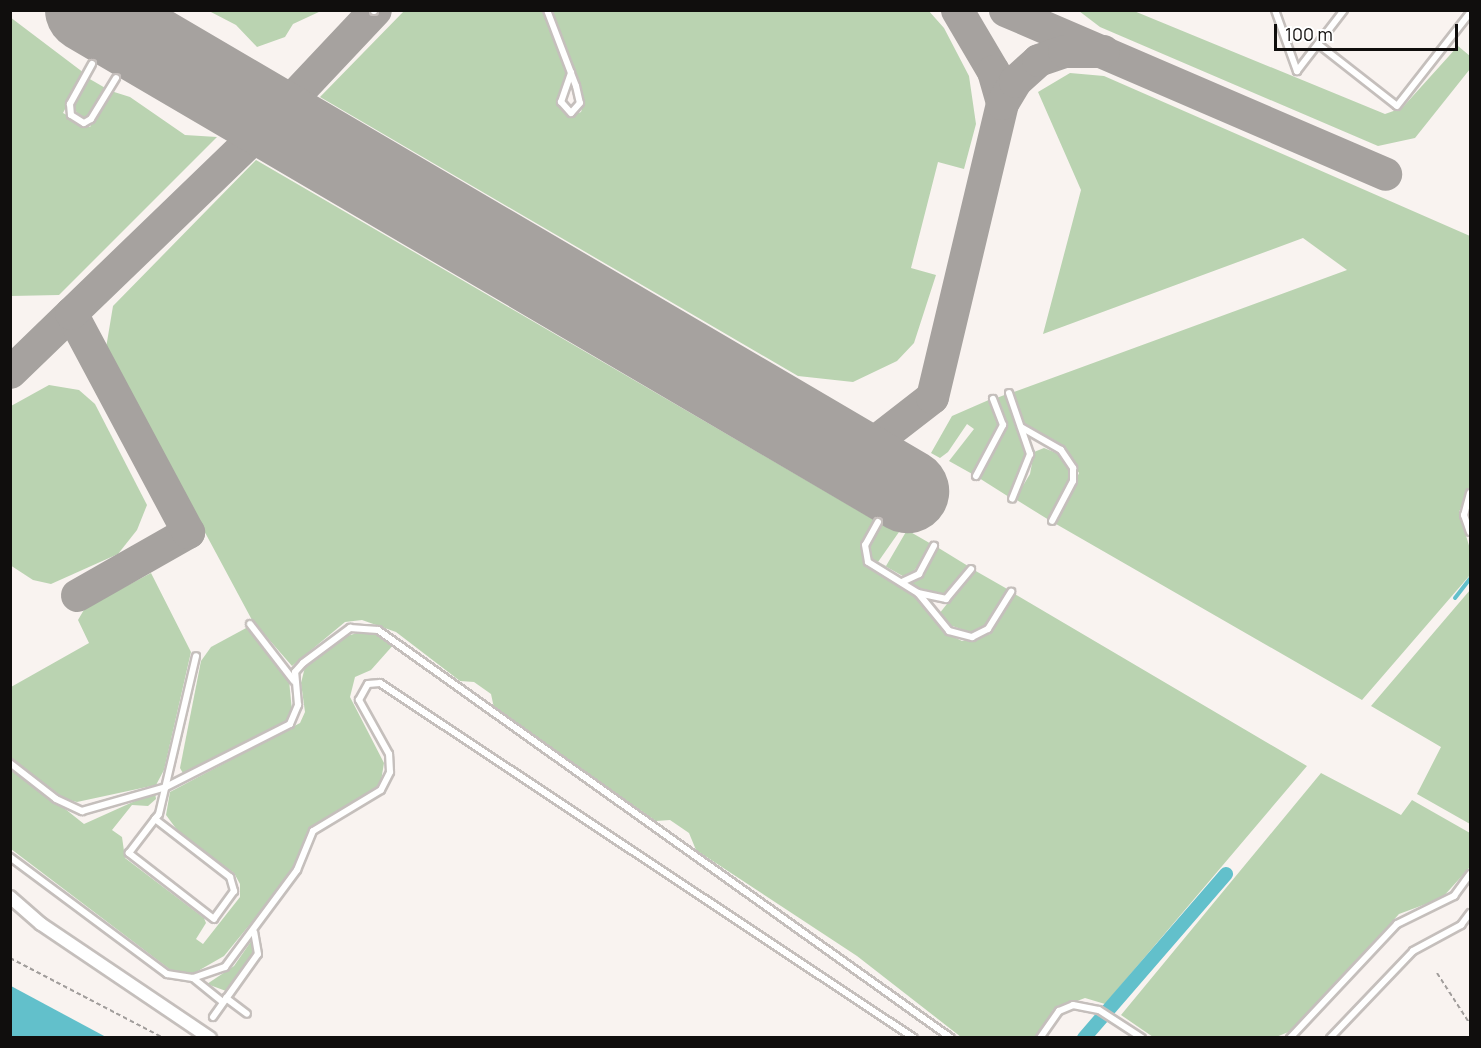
<!DOCTYPE html>
<style>
body{margin:0}
#map{position:relative;width:1481px;height:1048px;overflow:hidden;background:#f9f3f0;font-family:Manrope,sans-serif}
div>[style]{position:absolute}
.green>*{inset:0;background:#bad3b1}
.water>*{inset:0;background:#62c0cb}
.stream>*{height:4px;margin:-2px;padding:0 2px;transform-origin:2px;border-radius:2px;background:#62c0cb}
.canal>*{height:14px;margin:-7px;padding:0 7px;transform-origin:7px;border-radius:7px;background:#62c0cb}
.taxiway>*{height:33px;margin:-16.5px;padding:0 16.5px;transform-origin:16.5px;border-radius:16.5px;background:#a6a29f}
.runway>*{height:84px;margin:-42px;padding:0 42px;transform-origin:42px;border-radius:42px;background:#a6a29f}
.path>*{height:2px;margin-top:-1px;transform-origin:0;background:repeating-linear-gradient(90deg,#a19d9b 0 4.5px,transparent 0 7.5px)}
.roads{filter:drop-shadow(2px 0 #c5bfbc) drop-shadow(-2px 0 #c5bfbc) drop-shadow(0 2px #c5bfbc) drop-shadow(0 -2px #c5bfbc)}
.lane>*{height:6px;margin:-3px;padding:0 3px;transform-origin:3px;border-radius:3px;background:#fff}
.street>*{height:12px;margin:-6px;padding:0 6px;transform-origin:6px;border-radius:6px;background:#fff}
span{translate:-50% -50%;white-space:nowrap;text-align:center;line-height:1.15;-webkit-text-stroke:5px #fff;paint-order:stroke}
.frame{position:absolute;inset:0;border:12px solid #100e0d;pointer-events:none}
.scale{position:absolute;left:1274px;top:24px;width:184px;height:27px;box-sizing:border-box;border:3px solid #100e0d;border-top:0;padding-left:8px;font-size:18px;line-height:21px;white-space:nowrap;color:#100e0d;-webkit-text-stroke:4px #fff;paint-order:stroke}
</style>
<div id="map">
<div class="green">
<div style="clip-path:polygon(928px 10px,944px 28px,969px 76px,976px 124px,964px 169px,938px 162px,911px 268px,936px 275px,914px 343px,897px 361px,853px 382px,798px 376px,320px 97px,404px 11px,544px 11px,568px 73px,557px 103px,571px 116px,581px 112px,584px 103px,550px 11px)"></div>
<div style="clip-path:polygon(209px 11px,321px 11px,293px 24px,285px 37px,257px 47px,236px 25px)"></div>
<div style="clip-path:polygon(1079px 11px,1134px 11px,1385px 114px,1402px 108px,1458px 46px,1470px 56px,1470px 69px,1415px 138px,1378px 146px,1100px 27px)"></div>
<div style="clip-path:polygon(10px 17px,84px 73px,63px 113px,90px 127px,111px 91px,130px 97px,185px 135px,217px 137px,59px 295px,11px 296px)"></div>
<div style="clip-path:polygon(1070px 73px,1104px 76px,1470px 236px,1470px 486px,1459px 512px,1470px 549px,1470px 575px,1362px 700px,1056px 524px,1079px 473px,1062px 449px,1025px 427px,1011px 393px,1347px 270px,1303px 238px,1043px 334px,1081px 190px,1038px 92px)"></div>
<div style="clip-path:polygon(88px 78px,107px 89px,91px 117px,81px 118px,72px 106px)"></div>
<div style="clip-path:polygon(256px 160px,876px 521px,862px 545px,866px 563px,907px 588px,944px 632px,962px 641px,990px 634px,1013px 593px,1307px 766px,1105px 1004px,1085px 998px,1053px 1010px,1038px 1037px,961px 1037px,857px 956px,696px 850px,689px 833px,670px 820px,656px 821px,494px 708px,491px 694px,474px 682px,460px 681px,396px 632px,362px 620px,345px 622px,292px 666px,252px 620px,106px 348px,113px 306px)"></div>
<div style="clip-path:polygon(49px 385px,79px 390px,95px 404px,147px 505px,137px 530px,118px 554px,51px 584px,33px 580px,10px 565px,11px 406px)"></div>
<div style="clip-path:polygon(1007px 394px,1027px 456px,1009px 497px,979px 478px,1006px 425px,994px 399px)"></div>
<div style="clip-path:polygon(991px 399px,1002px 425px,974px 475px,949px 461px,974px 429px,967px 424px,948px 452px,940px 458px,931px 453px,952px 416px)"></div>
<div style="clip-path:polygon(1044px 448px,1059px 454px,1071px 474px,1049px 520px,1015px 499px,1030px 474px,1034px 452px)"></div>
<div style="clip-path:polygon(880px 524px,899px 532px,878px 562px,886px 566px,907px 530px,933px 545px,908px 579px,869px 557px,868px 545px)"></div>
<div style="clip-path:polygon(937px 547px,968px 566px,945px 596px,930px 596px,910px 583px)"></div>
<div style="clip-path:polygon(974px 570px,1009px 590px,987px 626px,972px 633px,944px 623px,939px 614px)"></div>
<div style="clip-path:polygon(151px 573px,191px 652px,164px 770px,156px 785px,77px 802px,65px 799px,11px 758px,11px 687px,89px 643px,78px 620px,85px 608px)"></div>
<div style="clip-path:polygon(1470px 590px,1470px 824px,1417px 794px,1441px 747px,1371px 706px)"></div>
<div style="clip-path:polygon(248px 627px,289px 680px,292px 711px,285px 723px,184px 775px,180px 768px,201px 661px,211px 647px)"></div>
<div style="clip-path:polygon(367px 630px,395px 643px,371px 670px,355px 677px,350px 697px,384px 763px,380px 787px,308px 831px,289px 877px,224px 956px,191px 975px,172px 971px,11px 849px,10px 765px,84px 824px,155px 792px,156px 799px,148px 806px,132px 805px,112px 830px,122px 837px,125px 858px,204px 918px,206px 923px,196px 939px,203px 944px,240px 897px,240px 884px,234px 873px,180px 834px,166px 815px,170px 792px,300px 723px,305px 712px,301px 683px,305px 667px,347px 636px)"></div>
<div style="clip-path:polygon(1321px 773px,1401px 815px,1412px 800px,1470px 833px,1470px 867px,1442px 898px,1399px 914px,1296px 1029px,1276px 1037px,1153px 1037px,1121px 1015px)"></div>
<div style="clip-path:polygon(252px 940px,253px 956px,226px 991px,207px 984px,234px 966px)"></div>
</div>
<div class="water">
<div style="clip-path:polygon(10px 986px,11px 986px,106px 1037px,11px 1037px)"></div>
</div>
<div class="stream">
<div style="left:1455px;top:598px;width:24px;rotate:-52deg"></div>
</div>
<div class="canal">
<div style="left:1084px;top:1038px;width:217px;rotate:-49.1deg"></div>
</div>
<div class="taxiway">
<div style="left:957px;top:10px;width:71px;rotate:59.5deg"></div>
<div style="left:993px;top:71px;width:33px;rotate:74deg"></div>
<div style="left:1005px;top:10px;width:414px;rotate:23.3deg"></div>
<div style="left:10px;top:372px;width:85px;rotate:-44deg"></div>
<div style="left:852px;top:459px;width:101px;rotate:-37.8deg"></div>
<div style="left:932px;top:397px;width:302px;rotate:-76.6deg"></div>
<div style="left:1002px;top:103px;width:26px;rotate:-59deg"></div>
<div style="left:1015px;top:81px;width:31px;rotate:-42deg"></div>
<div style="left:1038px;top:60px;width:28px;rotate:-19deg"></div>
<div style="left:1064px;top:51px;width:39px"></div>
<div style="left:77px;top:595px;width:128px;rotate:-29.6deg"></div>
<div style="left:188px;top:532px;width:248px;rotate:-118.1deg"></div>
<div style="left:71px;top:313px;width:282px;rotate:-44deg"></div>
<div style="left:274px;top:117px;width:147px;rotate:-46.7deg"></div>
</div>
<div class="runway">
<div style="left:87px;top:10px;width:951px;rotate:30.4deg"></div>
</div>
<div class="path">
<div style="left:10px;top:958px;width:174px;rotate:27.5deg"></div>
<div style="left:1437px;top:973px;width:61px;rotate:57.1deg"></div>
</div>
<div class="roads">
<div class="lane">
<div style="left:547px;top:10px;width:67px;rotate:69.1deg"></div>
<div style="left:571px;top:73px;width:14px;rotate:69deg"></div>
<div style="left:576px;top:86px;width:17px;rotate:77deg"></div>
<div style="left:580px;top:103px;width:13px;rotate:132deg"></div>
<div style="left:571px;top:113px;width:15px;rotate:-132deg"></div>
<div style="left:561px;top:102px;width:31px;rotate:-71deg"></div>
<div style="left:1275px;top:10px;width:65px;rotate:70.2deg"></div>
<div style="left:1297px;top:71px;width:77px;rotate:-52.4deg"></div>
<div style="left:374px;top:11px;width:1px;rotate:-90deg"></div>
<div style="left:1318px;top:44px;width:100px;rotate:38.1deg"></div>
<div style="left:1397px;top:106px;width:118px;rotate:-51.9deg"></div>
<div style="left:92px;top:64px;width:46px;rotate:118.8deg"></div>
<div style="left:70px;top:104px;width:11px;rotate:85deg"></div>
<div style="left:71px;top:115px;width:15px;rotate:32deg"></div>
<div style="left:84px;top:123px;width:8px;rotate:-30deg"></div>
<div style="left:91px;top:119px;width:48px;rotate:-58.6deg"></div>
<div style="left:1009px;top:393px;width:65px;rotate:71deg"></div>
<div style="left:1030px;top:454px;width:48px;rotate:111.8deg"></div>
<div style="left:1021px;top:427px;width:46px;rotate:29.9deg"></div>
<div style="left:1061px;top:450px;width:22px;rotate:56deg"></div>
<div style="left:1073px;top:468px;width:13px;rotate:90deg"></div>
<div style="left:1073px;top:481px;width:45px;rotate:117.7deg"></div>
<div style="left:976px;top:476px;width:58px;rotate:-62.1deg"></div>
<div style="left:1003px;top:425px;width:28px;rotate:-111deg"></div>
<div style="left:1470px;top:493px;width:23px;rotate:105deg"></div>
<div style="left:1464px;top:515px;width:18px;rotate:71deg"></div>
<div style="left:878px;top:522px;width:26px;rotate:119deg"></div>
<div style="left:865px;top:545px;width:17px;rotate:80deg"></div>
<div style="left:868px;top:562px;width:59px;rotate:31.8deg"></div>
<div style="left:918px;top:593px;width:49px;rotate:50.8deg"></div>
<div style="left:949px;top:631px;width:24px;rotate:15deg"></div>
<div style="left:972px;top:637px;width:18px;rotate:-27deg"></div>
<div style="left:988px;top:629px;width:44px;rotate:-58.1deg"></div>
<div style="left:902px;top:582px;width:19px;rotate:-25deg"></div>
<div style="left:919px;top:574px;width:32px;rotate:-62deg"></div>
<div style="left:918px;top:593px;width:29px;rotate:12deg"></div>
<div style="left:946px;top:599px;width:39px;rotate:-50deg"></div>
<div style="left:250px;top:624px;width:72px;rotate:52.3deg"></div>
<div style="left:10px;top:763px;width:58px;rotate:38deg"></div>
<div style="left:56px;top:799px;width:29px;rotate:25deg"></div>
<div style="left:82px;top:811px;width:87px;rotate:-15.9deg"></div>
<div style="left:166px;top:787px;width:139px;rotate:-26.9deg"></div>
<div style="left:290px;top:724px;width:21px;rotate:-67deg"></div>
<div style="left:298px;top:705px;width:33px;rotate:-95deg"></div>
<div style="left:295px;top:672px;width:12px;rotate:-48deg"></div>
<div style="left:303px;top:663px;width:59px;rotate:-36.7deg"></div>
<div style="left:350px;top:628px;width:28px;rotate:4deg"></div>
<div style="left:378px;top:630px;width:703px;rotate:35.45deg"></div>
<div style="left:155px;top:819px;width:95px;rotate:37.7deg"></div>
<div style="left:230px;top:877px;width:15px;rotate:74deg"></div>
<div style="left:234px;top:891px;width:34px;rotate:126deg"></div>
<div style="left:214px;top:919px;width:108px;rotate:-142.2deg"></div>
<div style="left:129px;top:853px;width:43px;rotate:-52.6deg"></div>
<div style="left:155px;top:819px;width:6px;rotate:-51deg"></div>
<div style="left:159px;top:814px;width:162px;rotate:-76.8deg"></div>
<div style="left:10px;top:857px;width:196px;rotate:36.7deg"></div>
<div style="left:167px;top:974px;width:26px;rotate:9deg"></div>
<div style="left:193px;top:978px;width:34px;rotate:-19deg"></div>
<div style="left:225px;top:967px;width:121px;rotate:-53.4deg"></div>
<div style="left:297px;top:870px;width:42px;rotate:-67.7deg"></div>
<div style="left:313px;top:831px;width:79px;rotate:-31.1deg"></div>
<div style="left:381px;top:790px;width:20px;rotate:-63deg"></div>
<div style="left:390px;top:772px;width:18px;rotate:-93deg"></div>
<div style="left:389px;top:754px;width:62px;rotate:-119.1deg"></div>
<div style="left:359px;top:700px;width:18px;rotate:-61deg"></div>
<div style="left:368px;top:684px;width:12px;rotate:-5deg"></div>
<div style="left:380px;top:683px;width:641px;rotate:33.62deg"></div>
<div style="left:193px;top:978px;width:38px;rotate:39deg"></div>
<div style="left:226px;top:998px;width:26px;rotate:37deg"></div>
<div style="left:213px;top:1017px;width:77px;rotate:-54.5deg"></div>
<div style="left:258px;top:954px;width:22px;rotate:-100deg"></div>
<div style="left:1040px;top:1038px;width:33px;rotate:-55deg"></div>
<div style="left:1059px;top:1011px;width:15px;rotate:-23deg"></div>
<div style="left:1073px;top:1005px;width:26px;rotate:11deg"></div>
<div style="left:1099px;top:1010px;width:51px;rotate:33.1deg"></div>
<div style="left:1290px;top:1038px;width:156px;rotate:-46.8deg"></div>
<div style="left:1397px;top:924px;width:64px;rotate:-26.2deg"></div>
<div style="left:1454px;top:896px;width:27px;rotate:-54deg"></div>
<div style="left:1330px;top:1038px;width:120px;rotate:-46.3deg"></div>
<div style="left:1413px;top:951px;width:55px;rotate:-28.4deg"></div>
<div style="left:1461px;top:925px;width:15px;rotate:-53deg"></div>
</div>
<div class="street">
<div style="left:10px;top:897px;width:41px;rotate:41.1deg"></div>
<div style="left:41px;top:924px;width:204px;rotate:34deg"></div>
</div>
</div>
<div class="frame"></div>
<div class="scale">100 m</div>
</div>
